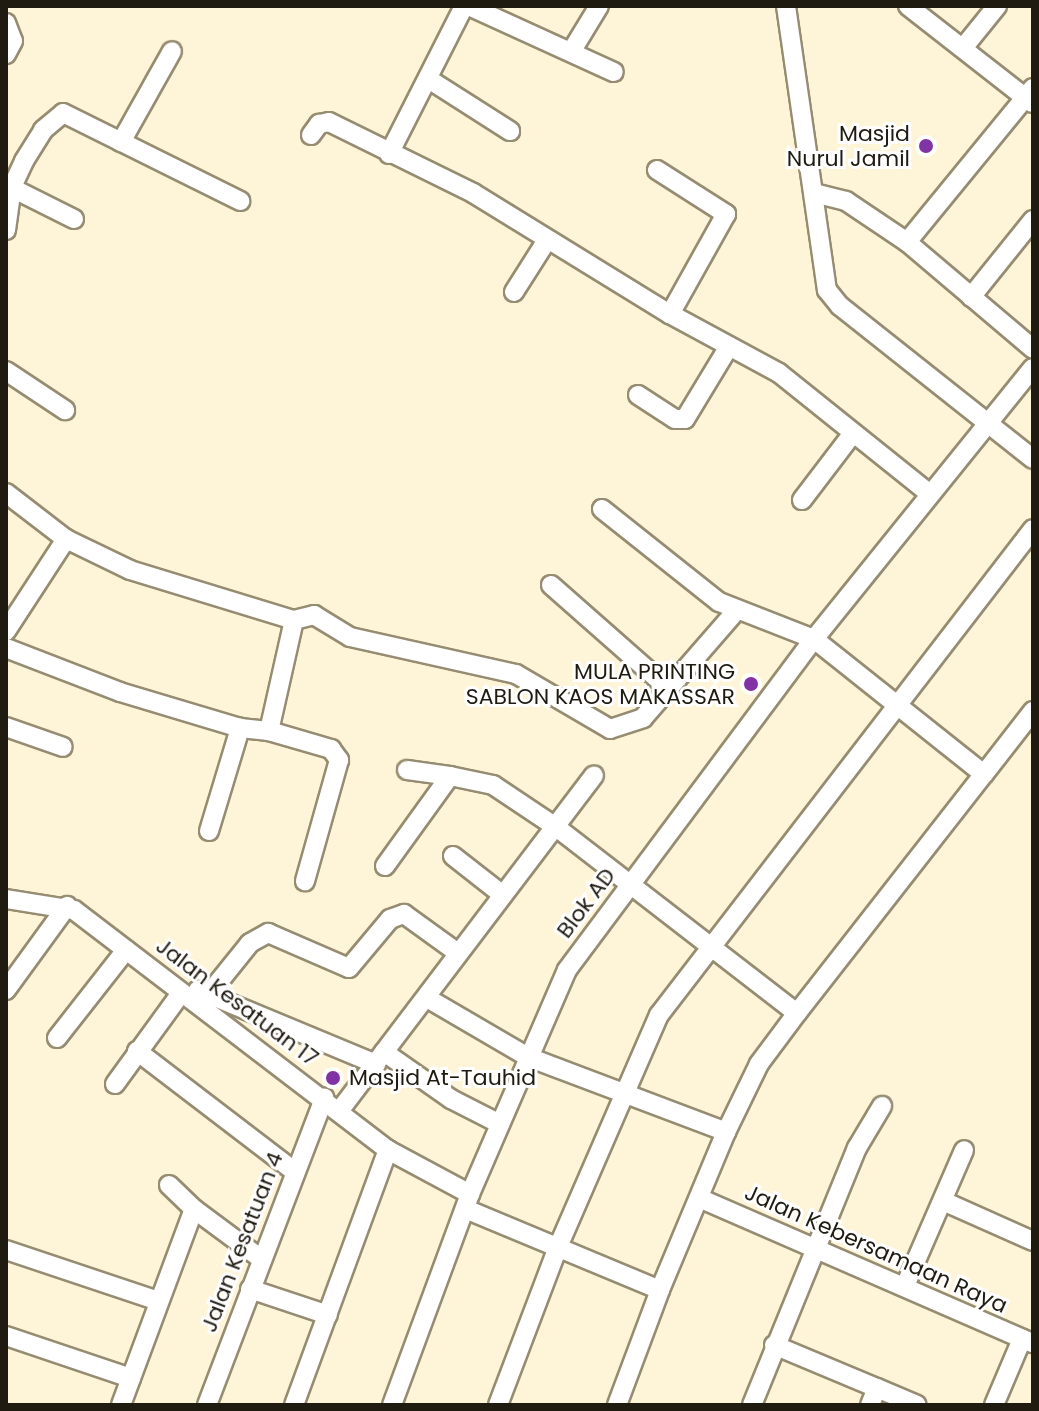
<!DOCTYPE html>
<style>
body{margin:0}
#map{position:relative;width:1039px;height:1411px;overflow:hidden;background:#fef4d7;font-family:Poppins,sans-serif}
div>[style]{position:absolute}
.roads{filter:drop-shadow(2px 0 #968c72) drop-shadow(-2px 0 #968c72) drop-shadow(0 2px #968c72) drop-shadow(0 -2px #968c72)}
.minor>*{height:18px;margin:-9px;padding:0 9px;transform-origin:9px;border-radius:9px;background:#fff}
.dots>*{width:22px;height:22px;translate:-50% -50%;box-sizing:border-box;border:4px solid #fff;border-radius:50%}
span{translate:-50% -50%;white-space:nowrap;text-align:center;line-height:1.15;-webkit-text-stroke:6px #fff;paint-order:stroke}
.poi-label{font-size:22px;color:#1f1b11}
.right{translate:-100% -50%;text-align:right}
.left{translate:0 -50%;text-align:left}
.street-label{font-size:22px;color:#1f1b11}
.frame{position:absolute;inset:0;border:8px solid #1f1b11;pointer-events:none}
</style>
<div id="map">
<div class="roads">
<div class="minor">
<div style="left:469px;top:6px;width:159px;rotate:24.5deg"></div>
<div style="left:786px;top:6px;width:287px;rotate:81.8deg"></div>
<div style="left:827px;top:290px;width:21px;rotate:51deg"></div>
<div style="left:840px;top:306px;width:246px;rotate:38.4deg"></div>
<div style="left:908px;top:6px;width:157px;rotate:38deg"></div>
<div style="left:6px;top:23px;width:19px;rotate:69deg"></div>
<div style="left:13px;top:41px;width:15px;rotate:118deg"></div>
<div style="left:963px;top:48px;width:54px;rotate:-51deg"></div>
<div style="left:571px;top:52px;width:54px;rotate:-58.7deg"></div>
<div style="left:430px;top:80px;width:95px;rotate:32.5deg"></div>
<div style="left:1033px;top:88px;width:199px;rotate:129.3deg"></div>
<div style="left:907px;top:242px;width:165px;rotate:40.3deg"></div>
<div style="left:311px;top:135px;width:14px;rotate:-54deg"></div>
<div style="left:319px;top:124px;width:10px;rotate:-11deg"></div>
<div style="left:329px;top:122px;width:161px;rotate:26.2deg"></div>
<div style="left:473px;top:193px;width:231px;rotate:31.6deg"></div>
<div style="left:670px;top:314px;width:124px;rotate:28.4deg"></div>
<div style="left:779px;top:373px;width:193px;rotate:38.7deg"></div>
<div style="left:121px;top:142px;width:104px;rotate:-60.7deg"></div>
<div style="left:389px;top:154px;width:166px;rotate:-63.1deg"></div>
<div style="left:657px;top:170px;width:82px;rotate:32.5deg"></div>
<div style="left:726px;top:214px;width:115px;rotate:119.2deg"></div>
<div style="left:6px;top:185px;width:76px;rotate:26.6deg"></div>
<div style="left:814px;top:193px;width:33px;rotate:14deg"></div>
<div style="left:846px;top:201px;width:73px;rotate:33.9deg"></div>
<div style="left:6px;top:230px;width:43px;rotate:-82.1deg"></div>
<div style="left:12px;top:187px;width:29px;rotate:-65deg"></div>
<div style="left:24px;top:161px;width:36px;rotate:-58deg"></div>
<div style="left:43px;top:130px;width:26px;rotate:-40deg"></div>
<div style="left:63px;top:113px;width:198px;rotate:26.4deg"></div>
<div style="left:514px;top:292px;width:62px;rotate:-57.6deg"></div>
<div style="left:971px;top:297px;width:99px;rotate:-51.2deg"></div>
<div style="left:6px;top:371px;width:71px;rotate:33.5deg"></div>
<div style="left:638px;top:395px;width:44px;rotate:33deg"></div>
<div style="left:675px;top:419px;width:10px"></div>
<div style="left:685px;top:419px;width:83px;rotate:-58.8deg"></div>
<div style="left:6px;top:493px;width:76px;rotate:37.5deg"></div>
<div style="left:66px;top:539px;width:71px;rotate:25.8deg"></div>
<div style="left:130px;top:570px;width:171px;rotate:17deg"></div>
<div style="left:294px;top:620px;width:21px;rotate:-14deg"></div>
<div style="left:314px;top:615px;width:42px;rotate:31.4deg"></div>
<div style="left:350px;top:637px;width:170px;rotate:12.6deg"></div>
<div style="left:516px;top:674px;width:109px;rotate:30.3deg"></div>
<div style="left:610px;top:729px;width:35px;rotate:-18deg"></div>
<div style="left:643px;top:718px;width:143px;rotate:-49deg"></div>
<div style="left:802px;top:500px;width:84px;rotate:-52.7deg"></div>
<div style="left:602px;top:509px;width:149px;rotate:38.5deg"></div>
<div style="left:719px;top:602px;width:102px;rotate:21.3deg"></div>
<div style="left:814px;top:639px;width:217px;rotate:38.5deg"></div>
<div style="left:984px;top:774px;width:80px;rotate:-52.1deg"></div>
<div style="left:551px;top:585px;width:157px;rotate:41.4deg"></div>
<div style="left:294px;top:620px;width:114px;rotate:102.7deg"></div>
<div style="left:269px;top:731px;width:65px;rotate:16.2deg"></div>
<div style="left:331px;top:749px;width:14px;rotate:54deg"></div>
<div style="left:339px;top:760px;width:126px;rotate:105.7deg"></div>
<div style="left:6px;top:631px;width:110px;rotate:-56.9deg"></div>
<div style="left:6px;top:648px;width:122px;rotate:21.1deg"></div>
<div style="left:120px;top:692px;width:125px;rotate:16.7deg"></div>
<div style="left:6px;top:727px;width:60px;rotate:19.3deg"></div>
<div style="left:407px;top:770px;width:43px;rotate:7.9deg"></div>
<div style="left:209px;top:831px;width:108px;rotate:-73.2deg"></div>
<div style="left:240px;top:728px;width:29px;rotate:6deg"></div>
<div style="left:453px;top:856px;width:63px;rotate:38deg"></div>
<div style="left:385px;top:866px;width:111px;rotate:-54.2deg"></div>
<div style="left:450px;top:776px;width:44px;rotate:11.8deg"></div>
<div style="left:493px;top:785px;width:76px;rotate:33.7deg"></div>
<div style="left:556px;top:827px;width:304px;rotate:37.7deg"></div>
<div style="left:797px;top:1013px;width:303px;rotate:-52deg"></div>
<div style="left:6px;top:899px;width:69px;rotate:9.2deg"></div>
<div style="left:74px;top:910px;width:395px;rotate:37.4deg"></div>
<div style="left:388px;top:1150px;width:93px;rotate:28.2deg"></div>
<div style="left:6px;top:990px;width:104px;rotate:-54deg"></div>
<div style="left:198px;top:990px;width:193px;rotate:22.6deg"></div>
<div style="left:209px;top:994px;width:65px;rotate:-51.2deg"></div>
<div style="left:250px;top:943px;width:21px;rotate:-29deg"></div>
<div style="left:268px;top:933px;width:88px;rotate:23.4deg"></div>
<div style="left:349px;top:968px;width:64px;rotate:-50.1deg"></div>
<div style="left:390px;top:919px;width:15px;rotate:-20deg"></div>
<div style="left:404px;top:914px;width:67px;rotate:35.8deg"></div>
<div style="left:427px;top:998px;width:117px;rotate:30.3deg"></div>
<div style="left:528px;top:1057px;width:212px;rotate:20.7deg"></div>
<div style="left:726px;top:1132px;width:171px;rotate:112.7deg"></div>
<div style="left:660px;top:1290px;width:211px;rotate:-157.4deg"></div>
<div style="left:57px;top:1038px;width:112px;rotate:-51.9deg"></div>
<div style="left:137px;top:1051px;width:198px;rotate:37.4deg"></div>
<div style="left:384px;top:1052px;width:82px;rotate:35deg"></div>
<div style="left:451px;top:1099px;width:55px;rotate:27deg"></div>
<div style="left:115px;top:1084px;width:112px;rotate:-54deg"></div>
<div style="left:340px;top:1110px;width:420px;rotate:-52.8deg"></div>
<div style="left:726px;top:1132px;width:76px;rotate:-64.1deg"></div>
<div style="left:759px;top:1064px;width:64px;rotate:-53.3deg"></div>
<div style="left:169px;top:1185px;width:35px;rotate:44deg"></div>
<div style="left:699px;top:1198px;width:364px;rotate:23.5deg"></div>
<div style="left:943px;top:1201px;width:98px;rotate:24deg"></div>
<div style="left:6px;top:1250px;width:160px;rotate:18.5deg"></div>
<div style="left:905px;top:1286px;width:148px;rotate:-66.5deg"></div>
<div style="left:250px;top:1289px;width:82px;rotate:18.4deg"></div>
<div style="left:6px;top:1336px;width:132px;rotate:18.6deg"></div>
<div style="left:774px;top:1345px;width:112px;rotate:22.7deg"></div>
<div style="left:121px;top:1405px;width:209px;rotate:-69.6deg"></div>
<div style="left:194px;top:1209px;width:82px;rotate:36.6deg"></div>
<div style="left:207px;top:1405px;width:329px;rotate:-69.1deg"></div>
<div style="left:294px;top:1405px;width:272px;rotate:-69.8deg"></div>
<div style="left:392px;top:1405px;width:225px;rotate:-69.7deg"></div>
<div style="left:470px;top:1194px;width:244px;rotate:-66.6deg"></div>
<div style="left:567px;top:970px;width:413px;rotate:-53.3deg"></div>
<div style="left:814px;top:639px;width:348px;rotate:-51.1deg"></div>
<div style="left:498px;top:1405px;width:169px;rotate:-69.2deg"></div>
<div style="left:558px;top:1247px;width:253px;rotate:-66.5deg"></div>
<div style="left:659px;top:1015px;width:613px;rotate:-52.42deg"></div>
<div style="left:617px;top:1405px;width:123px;rotate:-69.5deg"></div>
<div style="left:752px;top:1405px;width:278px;rotate:-67.8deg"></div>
<div style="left:857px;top:1148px;width:49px;rotate:-59.2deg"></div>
<div style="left:870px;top:1405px;width:18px;rotate:-68deg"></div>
<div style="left:877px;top:1388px;width:43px;rotate:23deg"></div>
<div style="left:994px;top:1405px;width:72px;rotate:-67deg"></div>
</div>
</div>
<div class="dots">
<div style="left:926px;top:146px;background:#8033a4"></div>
<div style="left:751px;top:684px;background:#8033a4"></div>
<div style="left:333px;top:1078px;background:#8033a4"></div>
</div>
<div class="poi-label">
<span class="right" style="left:910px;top:146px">Masjid<br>Nurul Jamil</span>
<span class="right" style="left:735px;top:684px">MULA PRINTING<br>SABLON KAOS MAKASSAR</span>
<span class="left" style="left:349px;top:1078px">Masjid At-Tauhid</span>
</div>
<div class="street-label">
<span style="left:586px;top:903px;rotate:-53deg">Blok AD</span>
<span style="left:237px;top:1002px;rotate:37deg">Jalan Kesatuan 17</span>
<span style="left:242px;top:1242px;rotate:-69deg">Jalan Kesatuan 4</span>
<span style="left:876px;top:1249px;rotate:24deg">Jalan Kebersamaan Raya</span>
</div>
<div class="frame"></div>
</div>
